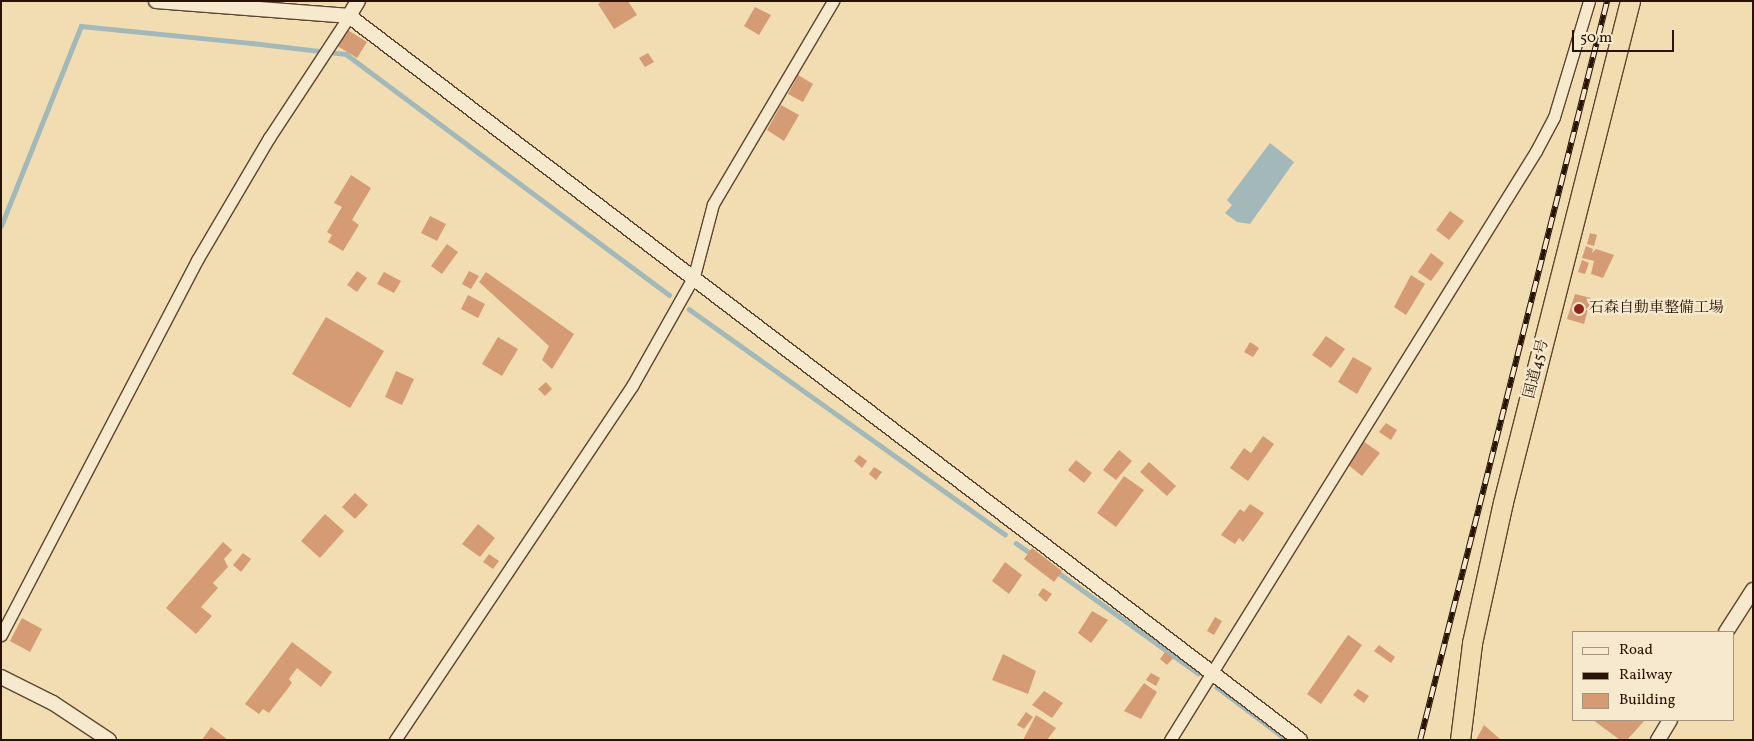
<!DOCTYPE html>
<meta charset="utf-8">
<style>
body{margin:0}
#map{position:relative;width:1754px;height:741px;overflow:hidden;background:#f2ddb2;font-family:Vollkorn,"Noto Serif JP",serif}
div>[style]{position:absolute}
.water>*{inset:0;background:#a2b8b9}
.stream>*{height:4.5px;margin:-2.25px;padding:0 2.25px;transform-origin:2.25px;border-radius:2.25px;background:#a2b8b9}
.building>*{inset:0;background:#d59b74}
.roads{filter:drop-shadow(1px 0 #5b452f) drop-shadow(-1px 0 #5b452f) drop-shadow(0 1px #5b452f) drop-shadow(0 -1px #5b452f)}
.minor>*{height:11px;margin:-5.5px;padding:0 5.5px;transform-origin:5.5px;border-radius:5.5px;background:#f7e9cd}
.tertiary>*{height:14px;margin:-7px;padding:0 7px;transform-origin:7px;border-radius:7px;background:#f7e9cd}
.trunk>*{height:19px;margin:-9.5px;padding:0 9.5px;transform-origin:9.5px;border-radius:9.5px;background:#f2ddb2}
.rail>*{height:5.5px;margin-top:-2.75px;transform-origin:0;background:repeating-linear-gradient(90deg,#f7e9cd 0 11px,#291203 0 22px);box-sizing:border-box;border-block:1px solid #291203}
.dots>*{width:14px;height:14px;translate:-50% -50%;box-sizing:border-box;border:2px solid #f7e9cd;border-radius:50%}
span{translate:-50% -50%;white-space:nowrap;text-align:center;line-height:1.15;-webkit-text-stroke:4.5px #f7e9cd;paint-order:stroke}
.poi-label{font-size:15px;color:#291203}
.left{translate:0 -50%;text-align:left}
.street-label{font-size:15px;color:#291203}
.frame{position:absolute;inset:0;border:2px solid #291203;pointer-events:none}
.legend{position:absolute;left:1572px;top:631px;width:162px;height:90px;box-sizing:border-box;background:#f7e9cd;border:1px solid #a5937c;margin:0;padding:6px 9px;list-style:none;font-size:15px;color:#291203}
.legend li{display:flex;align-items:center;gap:10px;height:25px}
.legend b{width:25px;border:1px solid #a5937c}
.scale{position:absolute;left:1572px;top:30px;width:102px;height:22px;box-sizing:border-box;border:2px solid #291203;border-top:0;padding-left:6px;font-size:15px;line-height:18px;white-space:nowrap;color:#291203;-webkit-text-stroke:4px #f7e9cd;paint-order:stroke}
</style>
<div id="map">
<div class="water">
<div style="clip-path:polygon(1270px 143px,1294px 162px,1250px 224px,1237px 222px,1225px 213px,1232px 205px,1227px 200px)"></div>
</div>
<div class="stream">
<div style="left:1px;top:226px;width:215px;rotate:-68.2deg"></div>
<div style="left:81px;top:26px;width:172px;rotate:5.7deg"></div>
<div style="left:252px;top:43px;width:95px;rotate:6.7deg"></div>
<div style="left:346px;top:54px;width:403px;rotate:36.7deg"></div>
<div style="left:689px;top:309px;width:388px;rotate:35.5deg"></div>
<div style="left:1016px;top:543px;width:21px;rotate:35deg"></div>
<div style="left:1056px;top:571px;width:175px;rotate:35.7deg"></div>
<div style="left:1217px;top:687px;width:88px;rotate:37.1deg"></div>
</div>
<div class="building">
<div style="clip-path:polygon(602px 1px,628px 1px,637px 15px,614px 29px,598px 4px)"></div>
<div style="clip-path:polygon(755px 7px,771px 15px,759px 35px,744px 26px)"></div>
<div style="clip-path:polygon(346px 29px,367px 42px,357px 58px,336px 45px)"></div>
<div style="clip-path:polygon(648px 53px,654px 62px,645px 67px,639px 58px)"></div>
<div style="clip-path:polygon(798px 75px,813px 84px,803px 102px,788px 94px)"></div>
<div style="clip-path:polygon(781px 105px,799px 115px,784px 141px,767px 130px)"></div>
<div style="clip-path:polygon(351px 175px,371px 188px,352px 220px,359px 225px,343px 251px,328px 242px,332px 235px,327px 232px,342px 207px,334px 203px)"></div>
<div style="clip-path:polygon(1450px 211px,1464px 221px,1449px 240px,1436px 230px)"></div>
<div style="clip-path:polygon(430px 216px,446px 224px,437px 241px,421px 233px)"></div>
<div style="clip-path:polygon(1590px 233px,1597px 235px,1594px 246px,1587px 244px)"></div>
<div style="clip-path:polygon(447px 244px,458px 252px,442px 274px,431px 266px)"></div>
<div style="clip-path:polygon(1586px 246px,1593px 249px,1592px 253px,1596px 249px,1614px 255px,1603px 278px,1591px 274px,1594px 261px,1582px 258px)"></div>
<div style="clip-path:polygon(1431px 253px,1444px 263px,1431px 281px,1418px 272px)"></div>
<div style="clip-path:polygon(1582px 260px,1589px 263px,1585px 274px,1578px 272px)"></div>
<div style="clip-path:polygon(357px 271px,367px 278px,357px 292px,347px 285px)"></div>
<div style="clip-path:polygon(469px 271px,479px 276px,471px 289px,462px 284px)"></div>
<div style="clip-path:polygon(384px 272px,401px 281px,394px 293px,377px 284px)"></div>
<div style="clip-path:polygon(486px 272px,574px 334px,552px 369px,542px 360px,549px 346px,479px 282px)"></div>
<div style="clip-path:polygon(1411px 275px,1425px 284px,1406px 315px,1394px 307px)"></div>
<div style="clip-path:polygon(1575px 294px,1591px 298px,1584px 324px,1567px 319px)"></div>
<div style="clip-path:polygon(468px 295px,485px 304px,478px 318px,461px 309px)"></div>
<div style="clip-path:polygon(326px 317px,384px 351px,350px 408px,292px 374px)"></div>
<div style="clip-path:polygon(1326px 336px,1345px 349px,1331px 368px,1312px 355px)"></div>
<div style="clip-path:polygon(498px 337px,518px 349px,502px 376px,482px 364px)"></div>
<div style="clip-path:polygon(1250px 342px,1259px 348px,1253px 357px,1244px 352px)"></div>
<div style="clip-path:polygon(1353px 357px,1372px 368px,1357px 394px,1338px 382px)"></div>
<div style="clip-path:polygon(396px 371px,414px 379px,402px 405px,385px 397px)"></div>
<div style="clip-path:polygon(546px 382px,552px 389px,545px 396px,538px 389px)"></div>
<div style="clip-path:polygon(1386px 423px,1397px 430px,1391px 440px,1379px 432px)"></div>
<div style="clip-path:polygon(1263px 436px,1274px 444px,1248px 481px,1230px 468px,1244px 448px,1251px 453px)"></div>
<div style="clip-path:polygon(1363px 441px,1380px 453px,1362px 476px,1346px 463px)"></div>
<div style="clip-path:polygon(1119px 450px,1132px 461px,1116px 480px,1103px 470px)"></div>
<div style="clip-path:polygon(859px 455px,867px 461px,862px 468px,854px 461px)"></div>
<div style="clip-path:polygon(1076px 460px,1092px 473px,1084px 483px,1068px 470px)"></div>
<div style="clip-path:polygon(1149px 462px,1176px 486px,1167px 496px,1140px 472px)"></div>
<div style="clip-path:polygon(874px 467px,882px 472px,876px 480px,869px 474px)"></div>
<div style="clip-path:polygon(1124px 476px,1144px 490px,1116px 527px,1097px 513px)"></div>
<div style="clip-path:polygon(355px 493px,368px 505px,355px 519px,342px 507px)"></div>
<div style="clip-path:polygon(1250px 504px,1264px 513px,1243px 542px,1239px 538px,1235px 544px,1221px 535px,1240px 509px,1244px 512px)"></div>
<div style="clip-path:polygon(325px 514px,344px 531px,320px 558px,301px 541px)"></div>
<div style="clip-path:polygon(478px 524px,495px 538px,480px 557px,462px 544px)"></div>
<div style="clip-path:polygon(223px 542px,232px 550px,224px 559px,228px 567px,213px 583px,218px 588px,201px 607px,212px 616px,196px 634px,166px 608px)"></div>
<div style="clip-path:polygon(1032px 548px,1062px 571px,1054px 582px,1024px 559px)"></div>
<div style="clip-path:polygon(243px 553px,251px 559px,241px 572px,233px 565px)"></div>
<div style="clip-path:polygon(489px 554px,499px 561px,493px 569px,483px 562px)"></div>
<div style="clip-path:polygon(1005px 562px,1022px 575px,1009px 594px,992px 581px)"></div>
<div style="clip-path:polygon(1043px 588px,1052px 594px,1046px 602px,1038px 595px)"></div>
<div style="clip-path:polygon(1092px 611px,1108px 620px,1091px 643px,1078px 633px)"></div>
<div style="clip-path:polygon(1215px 617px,1222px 621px,1214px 635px,1207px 631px)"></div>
<div style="clip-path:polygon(22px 618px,42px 629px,30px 652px,10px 641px)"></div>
<div style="clip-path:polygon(1348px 635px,1362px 645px,1321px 704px,1307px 694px)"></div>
<div style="clip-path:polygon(292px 642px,332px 672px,321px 687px,297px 668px,289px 679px,292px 683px,269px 713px,263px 709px,259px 714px,245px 704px)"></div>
<div style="clip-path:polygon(1379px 645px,1395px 657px,1391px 663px,1374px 651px)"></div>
<div style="clip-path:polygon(1165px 652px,1173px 658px,1167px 665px,1160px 659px)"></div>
<div style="clip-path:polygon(1003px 654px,1036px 671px,1028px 694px,992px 680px)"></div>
<div style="clip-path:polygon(1151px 673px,1160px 678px,1156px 686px,1146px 680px)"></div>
<div style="clip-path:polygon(1144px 683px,1157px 692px,1141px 719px,1124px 711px)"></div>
<div style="clip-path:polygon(1358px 689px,1369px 696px,1364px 703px,1353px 695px)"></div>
<div style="clip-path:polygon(1044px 691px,1063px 703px,1052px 718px,1032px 705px)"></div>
<div style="clip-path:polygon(1026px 712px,1033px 717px,1024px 729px,1017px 725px)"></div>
<div style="clip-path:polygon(1036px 715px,1056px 728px,1047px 740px,1023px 740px)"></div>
<div style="clip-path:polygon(1593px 720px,1645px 720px,1627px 740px,1620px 740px)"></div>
<div style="clip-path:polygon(1484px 725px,1501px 740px,1476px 740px)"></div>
<div style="clip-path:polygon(211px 727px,228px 740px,202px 740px)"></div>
</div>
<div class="roads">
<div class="minor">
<div style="left:1px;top:635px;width:423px;rotate:-62.4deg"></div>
<div style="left:197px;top:260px;width:142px;rotate:-59.5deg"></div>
<div style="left:269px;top:138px;width:146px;rotate:-56.7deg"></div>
<div style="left:395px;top:740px;width:426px;rotate:-56.2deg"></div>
<div style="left:632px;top:386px;width:126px;rotate:-60.6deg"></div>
<div style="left:694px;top:276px;width:74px;rotate:-75.2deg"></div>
<div style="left:713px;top:204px;width:236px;rotate:-59.4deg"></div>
<div style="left:1170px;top:740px;width:693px;rotate:-58.14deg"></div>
<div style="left:1536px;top:151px;width:38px;rotate:-62deg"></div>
<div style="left:1554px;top:117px;width:121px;rotate:-73.2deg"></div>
</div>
<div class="tertiary">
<div style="left:156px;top:1px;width:194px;rotate:4.4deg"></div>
<div style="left:349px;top:16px;width:1195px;rotate:37.28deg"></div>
<div style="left:349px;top:16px;width:17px;rotate:-59deg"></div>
<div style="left:1726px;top:632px;width:50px;rotate:-57.3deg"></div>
<div style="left:1px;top:677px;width:58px;rotate:26.6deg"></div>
<div style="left:53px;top:703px;width:67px;rotate:33.5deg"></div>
<div style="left:1658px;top:740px;width:23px;rotate:-59deg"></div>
</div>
<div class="trunk">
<div style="left:1460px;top:740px;width:98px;rotate:-82.9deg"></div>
<div style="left:1472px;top:643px;width:144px;rotate:-77.6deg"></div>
<div style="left:1503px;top:502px;width:517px;rotate:-75.78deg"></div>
</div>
</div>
<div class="rail">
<div style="left:1420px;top:740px;width:762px;rotate:-75.8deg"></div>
</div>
<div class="dots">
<div style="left:1579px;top:309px;background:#8f2418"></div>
</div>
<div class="poi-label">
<span class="left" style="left:1589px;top:309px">石森自動車整備工場</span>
</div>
<div class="street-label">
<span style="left:1537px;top:369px;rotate:-76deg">国道45号</span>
</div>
<div class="frame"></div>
<ul class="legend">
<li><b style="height:6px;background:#f7e9cd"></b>Road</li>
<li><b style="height:6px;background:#291203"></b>Railway</li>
<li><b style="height:14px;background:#d59b74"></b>Building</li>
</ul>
<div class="scale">50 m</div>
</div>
